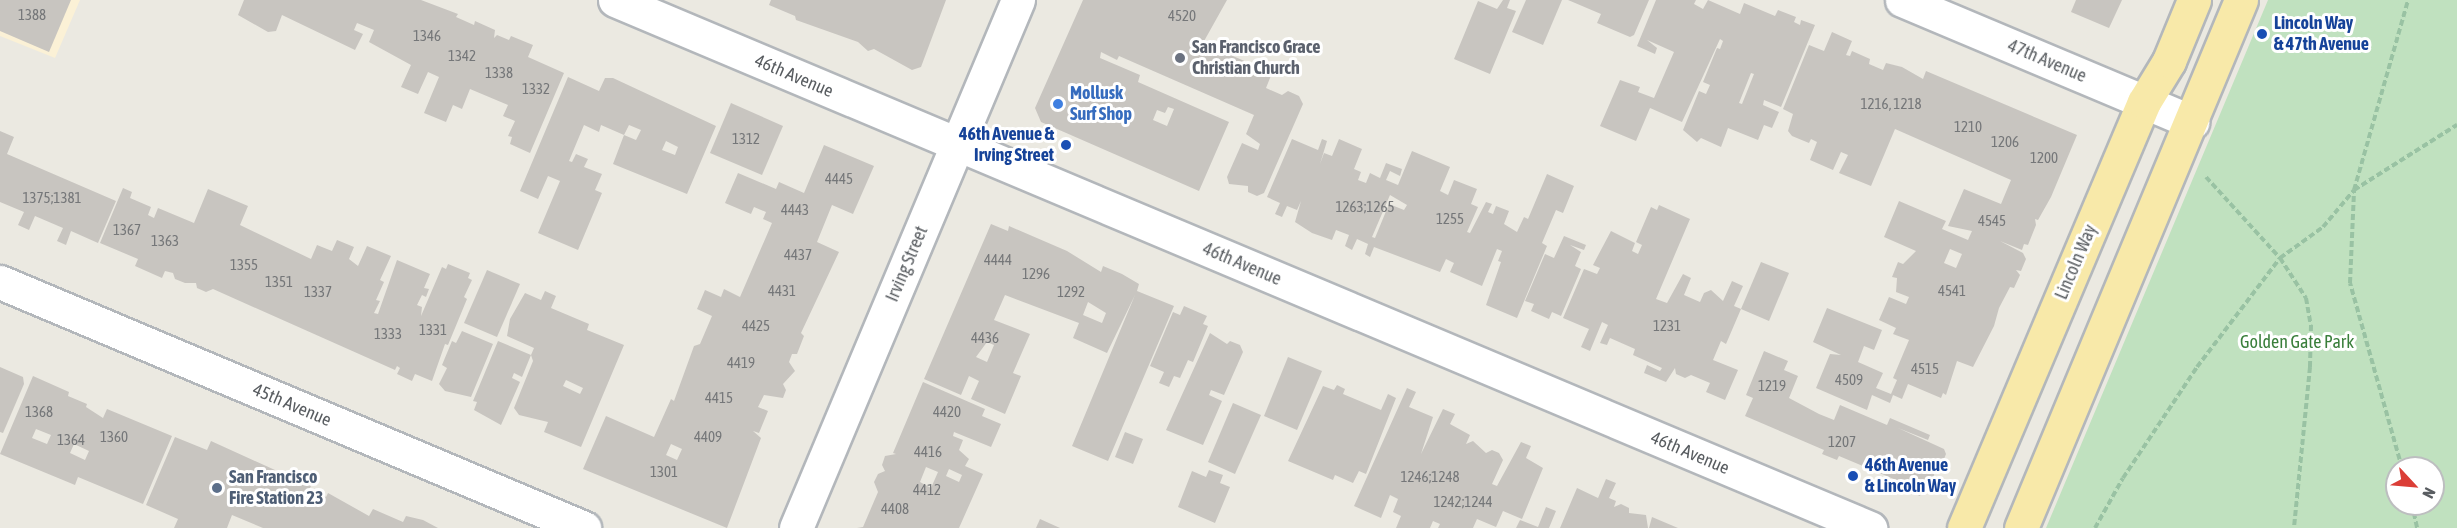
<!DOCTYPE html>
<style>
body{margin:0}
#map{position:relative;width:2457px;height:528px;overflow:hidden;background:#ebe9e1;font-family:"Asap Condensed",sans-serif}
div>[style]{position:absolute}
.commercial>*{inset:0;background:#fbf1d6}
.green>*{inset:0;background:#c0e1bf}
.building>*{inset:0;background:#c8c5c0}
.path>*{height:4px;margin-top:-2px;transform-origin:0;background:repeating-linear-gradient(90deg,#99c2a3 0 6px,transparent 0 9px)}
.roads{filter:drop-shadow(2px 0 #b3b7bb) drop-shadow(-2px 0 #b3b7bb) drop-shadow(0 2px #b3b7bb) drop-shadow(0 -2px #b3b7bb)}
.minor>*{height:33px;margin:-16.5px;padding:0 16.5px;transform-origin:16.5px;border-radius:16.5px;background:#fff}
.primary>*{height:33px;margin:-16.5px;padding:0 16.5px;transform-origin:16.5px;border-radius:16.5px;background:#f8e9a9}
.dots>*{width:16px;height:16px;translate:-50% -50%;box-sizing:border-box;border:3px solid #fff;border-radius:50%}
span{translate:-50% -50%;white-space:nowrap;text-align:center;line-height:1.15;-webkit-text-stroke:6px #fff;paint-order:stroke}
.number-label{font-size:15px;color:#757779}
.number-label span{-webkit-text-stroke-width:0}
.transit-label{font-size:18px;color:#164399;font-weight:700}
.left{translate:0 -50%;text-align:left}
.right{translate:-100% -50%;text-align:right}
.worship-label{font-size:18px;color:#5b616d;font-weight:700}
.street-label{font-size:18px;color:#595d61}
.shop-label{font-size:18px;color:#366cbe;font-weight:700}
.park-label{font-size:18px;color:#3a7f3b}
.service-label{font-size:18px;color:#4e5e75;font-weight:700}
.north{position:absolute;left:2385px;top:456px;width:60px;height:60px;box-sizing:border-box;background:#fff;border:2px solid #bdbec0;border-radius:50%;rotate:116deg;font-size:16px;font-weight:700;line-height:24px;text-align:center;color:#595d61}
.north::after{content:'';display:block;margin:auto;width:21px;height:27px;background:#db3e37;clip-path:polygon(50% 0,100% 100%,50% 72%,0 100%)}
</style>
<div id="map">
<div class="commercial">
<div style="clip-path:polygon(0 0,80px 0,55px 58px,0 36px)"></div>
</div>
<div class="green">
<div style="clip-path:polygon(evenodd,2268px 0,2457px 0,2457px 528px,2046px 528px,2268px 0,2397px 468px,2433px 468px,2433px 504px,2397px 504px,2397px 468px)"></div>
</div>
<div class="building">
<div style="clip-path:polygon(0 0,71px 0,49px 52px,0 31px)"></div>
<div style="clip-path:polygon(244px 0,421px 0,458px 14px,456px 17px,474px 25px,475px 21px,495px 30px,494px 38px,497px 35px,509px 40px,511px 36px,533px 45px,528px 57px,564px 73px,530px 153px,510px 144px,512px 137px,508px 136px,515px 121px,503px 116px,508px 105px,470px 89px,462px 109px,453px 105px,446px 122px,424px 113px,439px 77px,428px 72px,418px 94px,401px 87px,411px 65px,369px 42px,374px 30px,357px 23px,354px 30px,363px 34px,355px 50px,282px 15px,276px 31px,268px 32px,238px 15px)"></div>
<div style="clip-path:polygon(771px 0,946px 0,921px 67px,912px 70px,874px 49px,868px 51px,858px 42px,796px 20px,795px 16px,769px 5px)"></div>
<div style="clip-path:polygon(evenodd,1083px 0,1227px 0,1203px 43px,1272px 73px,1266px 88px,1282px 95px,1288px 91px,1299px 96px,1303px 104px,1264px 193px,1257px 196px,1248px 192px,1248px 186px,1229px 184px,1227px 177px,1242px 143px,1258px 150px,1260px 144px,1246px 134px,1254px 115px,1119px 56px,1117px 60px,1101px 52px,1100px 58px,1140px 75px,1138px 82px,1229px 122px,1199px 191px,1041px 122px,1035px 108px,1083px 0,1168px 107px,1174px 109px,1167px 126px,1153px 120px,1157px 110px,1165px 113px,1168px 107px)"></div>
<div style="clip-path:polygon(1503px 0,1510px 0,1507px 8px,1516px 11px,1490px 74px,1454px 59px,1478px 1px,1497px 9px)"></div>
<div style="clip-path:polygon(1526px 0,1562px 0,1543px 45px,1512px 32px)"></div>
<div style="clip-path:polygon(1568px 0,1649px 0,1634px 35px,1630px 37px,1597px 23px,1601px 14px)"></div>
<div style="clip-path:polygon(evenodd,1656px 0,1696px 0,1694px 4px,1703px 9px,1708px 0,1740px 14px,1744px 3px,1775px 16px,1778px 10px,1796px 17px,1794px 22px,1800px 25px,1801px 20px,1815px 25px,1781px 107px,1764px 100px,1763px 105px,1779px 112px,1772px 128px,1764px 125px,1758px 140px,1728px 128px,1721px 147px,1701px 138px,1697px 142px,1683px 130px,1699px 91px,1706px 94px,1710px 85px,1703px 82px,1717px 48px,1720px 49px,1723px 41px,1720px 39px,1682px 122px,1650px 108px,1636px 141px,1600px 126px,1620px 80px,1640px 87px,1638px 92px,1654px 98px,1674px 52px,1647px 40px,1657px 48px,1655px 54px,1637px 46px,1656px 0,1751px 73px,1754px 74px,1742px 104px,1739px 103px,1751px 73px)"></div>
<div style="clip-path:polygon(2076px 0,2122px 0,2109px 28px,2071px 12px)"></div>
<div style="clip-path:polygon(evenodd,1832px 32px,1852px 41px,1846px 55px,1850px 56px,1852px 51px,1870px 59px,1869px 64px,1883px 70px,1886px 63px,1902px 67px,1923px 79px,1926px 71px,2077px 135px,2051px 197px,2038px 220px,2035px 219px,2036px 225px,2028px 245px,2024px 244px,2022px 250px,2000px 241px,2023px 253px,2026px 259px,2021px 271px,2016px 270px,2020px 275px,2014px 288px,2010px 287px,1999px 308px,1994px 326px,1973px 367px,1957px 361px,1946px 395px,1943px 393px,1941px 398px,1908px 384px,1902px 399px,1893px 395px,1890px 403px,1872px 395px,1867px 410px,1816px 388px,1830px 354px,1841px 355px,1813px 342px,1827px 308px,1882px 330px,1874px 350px,1864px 346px,1858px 362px,1883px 373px,1876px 388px,1891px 394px,1897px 380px,1893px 378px,1909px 340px,1893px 334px,1896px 328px,1879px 320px,1889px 297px,1906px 304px,1909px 297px,1896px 292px,1897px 278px,1892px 277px,1898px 262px,1903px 264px,1916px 251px,1884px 237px,1899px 201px,1946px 221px,1942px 229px,1968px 240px,1972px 231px,1948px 226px,1964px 189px,2001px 204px,2011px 180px,1895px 129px,1871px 186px,1839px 173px,1848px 155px,1841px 152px,1833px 170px,1810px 160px,1817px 142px,1811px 139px,1809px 143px,1792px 136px,1788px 131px,1793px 114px,1783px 109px,1809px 45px,1824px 51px,1832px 32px,1950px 249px,1962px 254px,1956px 268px,1944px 263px,1950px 249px)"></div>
<div style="clip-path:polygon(evenodd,568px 77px,599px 91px,605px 78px,613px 78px,716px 126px,687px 194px,613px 164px,624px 135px,636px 140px,641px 130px,629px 125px,624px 135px,601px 125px,599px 132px,584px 125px,569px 161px,572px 162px,576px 154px,588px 159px,584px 167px,602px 174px,595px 190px,602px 193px,578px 250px,538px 233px,560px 181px,548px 176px,538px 199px,520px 191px,568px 77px,666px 141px,678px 147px,675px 155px,662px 150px,666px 141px)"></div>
<div style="clip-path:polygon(731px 103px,783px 126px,762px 175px,710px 153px)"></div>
<div style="clip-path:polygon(0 131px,14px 137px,7px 154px,116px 201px,98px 243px,71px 231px,66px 245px,57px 241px,63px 228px,35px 216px,29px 230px,18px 225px,24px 212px,0 202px)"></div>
<div style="clip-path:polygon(evenodd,1292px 139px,1318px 150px,1322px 139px,1327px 141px,1320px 164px,1324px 153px,1332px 156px,1339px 139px,1362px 149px,1354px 169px,1361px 172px,1358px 180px,1366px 183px,1370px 173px,1380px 178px,1386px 163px,1402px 169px,1400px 176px,1390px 171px,1386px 180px,1398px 185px,1412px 151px,1450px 167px,1440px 191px,1448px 195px,1454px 180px,1477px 189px,1471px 204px,1478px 207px,1467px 232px,1470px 233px,1486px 202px,1492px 204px,1488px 212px,1493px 214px,1496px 206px,1509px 211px,1504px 224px,1517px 232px,1524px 217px,1528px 219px,1547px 174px,1574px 186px,1563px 213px,1556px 210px,1542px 243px,1547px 246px,1517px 318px,1486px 305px,1501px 262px,1498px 261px,1502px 251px,1497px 249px,1482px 286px,1450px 272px,1454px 263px,1446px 259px,1440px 272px,1374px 247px,1370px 257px,1365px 254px,1368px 244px,1357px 239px,1352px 250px,1345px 246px,1349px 235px,1336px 230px,1332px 240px,1312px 233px,1295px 222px,1301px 201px,1297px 210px,1287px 206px,1282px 217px,1275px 214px,1280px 203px,1267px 197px,1292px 139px,1390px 195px,1407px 205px,1404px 210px,1389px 204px,1375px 238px,1372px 237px,1390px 195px)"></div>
<div style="clip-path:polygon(evenodd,824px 145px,874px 166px,853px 214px,832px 205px,817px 242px,839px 252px,801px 333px,804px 336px,797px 354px,792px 354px,789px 362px,795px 371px,783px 384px,786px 390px,783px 398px,764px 395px,758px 407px,768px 411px,759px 433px,753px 431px,761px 438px,727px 528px,583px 469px,606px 416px,654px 437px,671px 399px,674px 401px,694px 346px,700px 344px,712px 316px,697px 309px,705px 290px,721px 297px,724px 289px,740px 297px,772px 223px,763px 219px,766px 212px,754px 207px,751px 214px,725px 203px,738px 173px,776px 189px,779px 182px,804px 193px,824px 145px,671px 444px,682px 449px,677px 460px,666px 455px,671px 444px)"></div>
<div style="clip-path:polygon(123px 188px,132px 192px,130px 198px,151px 207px,148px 215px,154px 218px,158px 208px,194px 223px,208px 189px,248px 206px,240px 225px,311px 259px,317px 245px,332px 251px,337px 240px,354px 247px,349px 259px,358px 266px,367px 246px,391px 256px,380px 280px,384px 282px,376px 300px,380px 301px,374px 313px,378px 314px,397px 260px,430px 274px,424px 288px,429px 289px,426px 297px,422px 295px,417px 305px,422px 307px,421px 316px,442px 267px,446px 269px,448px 264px,470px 273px,468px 278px,472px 280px,464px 297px,467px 299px,448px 345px,445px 344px,432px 381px,415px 374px,412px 381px,397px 374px,400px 368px,397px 366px,395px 370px,213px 289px,206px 292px,197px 288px,196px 283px,185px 283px,175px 279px,173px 273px,165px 271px,162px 278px,135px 266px,138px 259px,100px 243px)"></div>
<div style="clip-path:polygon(1659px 205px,1690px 219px,1656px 299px,1667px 303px,1683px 274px,1691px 278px,1684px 295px,1700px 302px,1704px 293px,1711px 290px,1723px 301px,1732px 281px,1743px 286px,1734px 306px,1741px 309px,1726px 344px,1721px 341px,1713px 360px,1738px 370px,1725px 400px,1706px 392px,1710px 383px,1691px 375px,1685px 378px,1676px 374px,1675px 368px,1666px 382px,1644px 373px,1647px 365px,1660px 371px,1662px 368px,1633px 355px,1635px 349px,1610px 338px,1607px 345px,1600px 343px,1608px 325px,1602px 322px,1590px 351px,1581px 347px,1589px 329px,1563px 318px,1584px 269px,1597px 274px,1600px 268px,1593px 265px,1611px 231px,1635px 243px,1632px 251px,1638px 254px,1642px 245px,1636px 242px,1651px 207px,1657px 210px)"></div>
<div style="clip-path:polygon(evenodd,991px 224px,1008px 231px,1009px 226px,1067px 251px,1101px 272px,1103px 266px,1122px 274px,1139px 284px,1137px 291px,1174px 306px,1108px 461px,1072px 446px,1135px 295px,1107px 353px,1073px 338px,1079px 323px,1005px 295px,994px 320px,1030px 334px,1013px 373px,1021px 376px,1005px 414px,971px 399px,979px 381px,969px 376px,961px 395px,924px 379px,991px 224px,1088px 302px,1106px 313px,1102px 323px,1083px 315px,1088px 302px,991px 224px,987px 342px,994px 345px,987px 362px,976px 357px,987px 342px)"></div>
<div style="clip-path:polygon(1564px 236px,1586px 245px,1584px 250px,1570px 245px,1581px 252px,1575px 266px,1581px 269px,1561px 316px,1552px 312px,1549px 319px,1531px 311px,1534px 304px,1525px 301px,1545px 254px,1554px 258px)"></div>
<div style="clip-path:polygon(1761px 262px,1789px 273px,1769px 321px,1741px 309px)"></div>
<div style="clip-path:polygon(487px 270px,520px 284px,497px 337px,464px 323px)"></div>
<div style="clip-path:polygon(evenodd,545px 291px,556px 296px,551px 308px,589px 324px,587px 330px,624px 345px,581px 447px,544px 432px,548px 422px,519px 415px,514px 408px,533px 361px,531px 355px,522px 377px,514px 373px,512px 378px,520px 382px,501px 425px,474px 410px,477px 402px,473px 401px,498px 341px,531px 355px,534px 348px,507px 336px,510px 319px,525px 293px,541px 300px,545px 291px,566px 380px,583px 388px,580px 394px,563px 386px,566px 380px)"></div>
<div style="clip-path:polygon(1184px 306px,1207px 316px,1203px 324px,1208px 326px,1193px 362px,1188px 360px,1180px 378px,1174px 376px,1169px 387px,1159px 383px,1164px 372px,1150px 366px,1173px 312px,1180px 315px)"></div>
<div style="clip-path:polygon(462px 331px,493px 344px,471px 397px,445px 391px,439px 384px,447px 368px,442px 365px,452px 341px,456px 343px)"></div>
<div style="clip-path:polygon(1210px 333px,1227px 344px,1230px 341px,1240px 345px,1243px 352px,1224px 395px,1211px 390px,1209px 395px,1222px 401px,1203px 445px,1166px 430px)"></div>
<div style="clip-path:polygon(1764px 351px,1788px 361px,1784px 370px,1798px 376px,1789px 398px,1819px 414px,1834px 420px,1840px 405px,1887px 425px,1890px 418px,1930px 435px,1928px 440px,1898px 428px,1944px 449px,1946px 454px,1940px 469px,1936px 467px,1930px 491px,1922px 491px,1920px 496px,1906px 490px,1908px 485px,1839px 456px,1837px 460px,1822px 454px,1824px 450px,1745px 416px,1753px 398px,1746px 395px)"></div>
<div style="clip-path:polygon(1288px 357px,1322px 371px,1297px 430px,1264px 416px)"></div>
<div style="clip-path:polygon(0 367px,23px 377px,24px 384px,3px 433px,0 432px)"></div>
<div style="clip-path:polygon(evenodd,33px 376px,69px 392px,68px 396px,87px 404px,86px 407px,103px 418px,107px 409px,172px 436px,143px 504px,78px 477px,75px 485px,0 454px,33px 376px,36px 429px,51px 435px,47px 444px,32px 438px,36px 429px,33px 376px,74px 444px,89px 451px,85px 460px,70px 453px,74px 444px)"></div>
<div style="clip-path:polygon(evenodd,923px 382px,985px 409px,982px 416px,1001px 424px,991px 447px,954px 432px,953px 436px,963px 440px,959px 450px,969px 459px,965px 466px,983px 474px,959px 528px,857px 528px,863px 527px,878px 492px,874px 482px,878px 474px,885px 471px,882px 465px,885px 456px,896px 454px,893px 453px,923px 382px,926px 467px,938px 472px,931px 488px,920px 482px,926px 467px,923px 382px,949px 469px,962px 475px,959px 482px,946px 476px,949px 469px)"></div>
<div style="clip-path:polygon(1337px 385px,1345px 389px,1343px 394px,1381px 410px,1388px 394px,1396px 398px,1366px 474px,1359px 471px,1353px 483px,1335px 475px,1333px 480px,1288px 461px,1323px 386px,1334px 390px)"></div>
<div style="clip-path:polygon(1407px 388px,1416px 392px,1409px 407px,1433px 417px,1421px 454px,1443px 409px,1455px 414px,1450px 424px,1470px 435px,1466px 444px,1473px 441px,1486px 453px,1492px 450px,1499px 453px,1503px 460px,1492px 484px,1497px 486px,1521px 442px,1531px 446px,1526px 458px,1543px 468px,1522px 519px,1503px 511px,1496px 527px,1477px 519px,1473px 528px,1438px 528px,1440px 524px,1433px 521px,1430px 528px,1396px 528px,1401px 516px,1393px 512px,1398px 499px,1390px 495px,1381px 518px,1354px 506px)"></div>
<div style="clip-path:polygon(1233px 403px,1261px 415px,1235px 474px,1208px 462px)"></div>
<div style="clip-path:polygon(1125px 432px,1143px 439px,1133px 464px,1115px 457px)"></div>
<div style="clip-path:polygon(175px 437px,207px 450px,211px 441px,275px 470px,273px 475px,289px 482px,292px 477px,311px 486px,309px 490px,326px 497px,328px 493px,369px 516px,373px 509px,403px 522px,406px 516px,423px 520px,438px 528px,263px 528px,232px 515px,227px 528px,174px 528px,178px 519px,146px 505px)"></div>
<div style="clip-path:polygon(1209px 470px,1223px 475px,1220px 483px,1230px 487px,1215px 523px,1178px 507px,1192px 471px,1206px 477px)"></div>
<div style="clip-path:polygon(1606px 479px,1616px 483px,1609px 498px,1616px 501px,1614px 507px,1621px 504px,1629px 508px,1629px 513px,1646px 515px,1648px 528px,1560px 528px,1577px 488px,1598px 498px)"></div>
<div style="clip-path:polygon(1546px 507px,1556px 511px,1549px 528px,1516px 528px,1520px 520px,1538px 527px)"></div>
<div style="clip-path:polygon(1652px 517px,1678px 528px,1649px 528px)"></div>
<div style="clip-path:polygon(1040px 519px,1060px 528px,1036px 528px)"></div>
</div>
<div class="path">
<div style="left:2206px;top:177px;width:110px;rotate:47.6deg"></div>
<div style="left:2280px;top:258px;width:48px;rotate:57deg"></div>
<div style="left:2306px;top:298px;width:27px;rotate:80deg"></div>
<div style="left:2311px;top:325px;width:42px;rotate:91.4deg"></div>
<div style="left:2310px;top:367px;width:162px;rotate:95.7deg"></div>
<div style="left:2402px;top:468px;width:192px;rotate:-105.7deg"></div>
<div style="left:2350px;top:283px;width:93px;rotate:-87.5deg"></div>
<div style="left:2354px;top:190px;width:198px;rotate:-74.1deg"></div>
<div style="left:2412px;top:504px;width:25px;rotate:78deg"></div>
<div style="left:2095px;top:528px;width:57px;rotate:-60.8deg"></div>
<div style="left:2123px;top:478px;width:133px;rotate:-56.3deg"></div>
<div style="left:2197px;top:367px;width:137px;rotate:-52.7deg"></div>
<div style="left:2280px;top:258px;width:53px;rotate:-35.8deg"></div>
<div style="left:2323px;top:227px;width:48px;rotate:-50deg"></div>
<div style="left:2354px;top:190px;width:122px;rotate:-32.3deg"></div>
</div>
<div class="roads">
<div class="minor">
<div style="left:615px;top:0;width:1362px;rotate:22.82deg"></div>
<div style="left:1902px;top:0;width:315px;rotate:22.8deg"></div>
<div style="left:0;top:282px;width:634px;rotate:22.84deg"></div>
<div style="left:796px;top:528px;width:573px;rotate:-67.2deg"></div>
</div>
<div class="primary">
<div style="left:1964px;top:528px;width:462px;rotate:-67.1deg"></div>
<div style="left:2144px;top:102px;width:48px;rotate:-58.6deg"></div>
<div style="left:2169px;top:61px;width:66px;rotate:-67.7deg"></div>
<div style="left:2021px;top:528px;width:572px;rotate:-67.38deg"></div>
</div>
</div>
<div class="dots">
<div style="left:2262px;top:34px;background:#1a4fb4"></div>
<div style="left:1180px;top:58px;background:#6b7280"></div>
<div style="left:1058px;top:104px;background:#3f7fe0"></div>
<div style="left:1066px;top:145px;background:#1a4fb4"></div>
<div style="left:1853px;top:476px;background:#1a4fb4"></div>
<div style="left:217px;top:488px;background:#5c6f8a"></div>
</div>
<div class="number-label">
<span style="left:32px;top:15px">1388</span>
<span style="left:1182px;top:16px">4520</span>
<span style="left:427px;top:36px">1346</span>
<span style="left:462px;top:56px">1342</span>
<span style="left:499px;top:73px">1338</span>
<span style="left:536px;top:89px">1332</span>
<span style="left:1891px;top:104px">1216, 1218</span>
<span style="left:1968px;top:127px">1210</span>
<span style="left:746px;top:139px">1312</span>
<span style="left:2005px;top:142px">1206</span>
<span style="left:2044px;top:158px">1200</span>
<span style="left:839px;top:179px">4445</span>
<span style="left:52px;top:198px">1375;1381</span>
<span style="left:1365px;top:207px">1263;1265</span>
<span style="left:795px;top:210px">4443</span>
<span style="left:1450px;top:219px">1255</span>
<span style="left:1992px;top:221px">4545</span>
<span style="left:127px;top:230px">1367</span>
<span style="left:165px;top:241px">1363</span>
<span style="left:798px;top:255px">4437</span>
<span style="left:998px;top:260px">4444</span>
<span style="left:244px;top:265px">1355</span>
<span style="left:1036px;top:274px">1296</span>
<span style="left:279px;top:282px">1351</span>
<span style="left:782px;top:291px">4431</span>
<span style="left:1952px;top:291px">4541</span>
<span style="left:318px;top:292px">1337</span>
<span style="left:1071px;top:292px">1292</span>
<span style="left:756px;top:326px">4425</span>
<span style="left:1667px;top:326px">1231</span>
<span style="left:433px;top:330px">1331</span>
<span style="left:388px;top:334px">1333</span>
<span style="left:985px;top:338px">4436</span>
<span style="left:741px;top:363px">4419</span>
<span style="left:1925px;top:369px">4515</span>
<span style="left:1849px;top:380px">4509</span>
<span style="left:1772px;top:386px">1219</span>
<span style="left:719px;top:398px">4415</span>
<span style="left:39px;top:412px">1368</span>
<span style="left:947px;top:412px">4420</span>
<span style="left:114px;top:437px">1360</span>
<span style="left:708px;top:437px">4409</span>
<span style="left:71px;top:440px">1364</span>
<span style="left:1842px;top:442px">1207</span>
<span style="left:928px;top:452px">4416</span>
<span style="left:664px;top:472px">1301</span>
<span style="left:1430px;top:477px">1246;1248</span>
<span style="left:927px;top:490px">4412</span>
<span style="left:1463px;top:502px">1242;1244</span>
<span style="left:895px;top:509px">4408</span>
</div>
<div class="transit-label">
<span class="left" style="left:2274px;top:34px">Lincoln Way<br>&amp; 47th Avenue</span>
<span class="right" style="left:1054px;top:145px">46th Avenue &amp;<br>Irving Street</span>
<span class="left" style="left:1865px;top:476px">46th Avenue<br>&amp; Lincoln Way</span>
</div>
<div class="worship-label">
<span class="left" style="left:1192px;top:58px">San Francisco Grace<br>Christian Church</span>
</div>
<div class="street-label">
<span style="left:2047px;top:61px;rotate:23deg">47th Avenue</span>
<span style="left:794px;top:76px;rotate:23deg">46th Avenue</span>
<span style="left:2076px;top:262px;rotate:-67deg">Lincoln Way</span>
<span style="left:907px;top:264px;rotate:-67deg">Irving Street</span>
<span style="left:1242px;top:264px;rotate:23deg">46th Avenue</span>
<span style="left:292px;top:405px;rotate:23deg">45th Avenue</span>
<span style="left:1690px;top:453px;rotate:23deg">46th Avenue</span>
</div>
<div class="shop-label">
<span class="left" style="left:1070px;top:104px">Mollusk<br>Surf Shop</span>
</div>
<div class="park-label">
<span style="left:2297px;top:342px">Golden Gate Park</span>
</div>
<div class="service-label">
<span class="left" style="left:229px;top:488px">San Francisco<br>Fire Station 23</span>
</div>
<div class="north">N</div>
</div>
